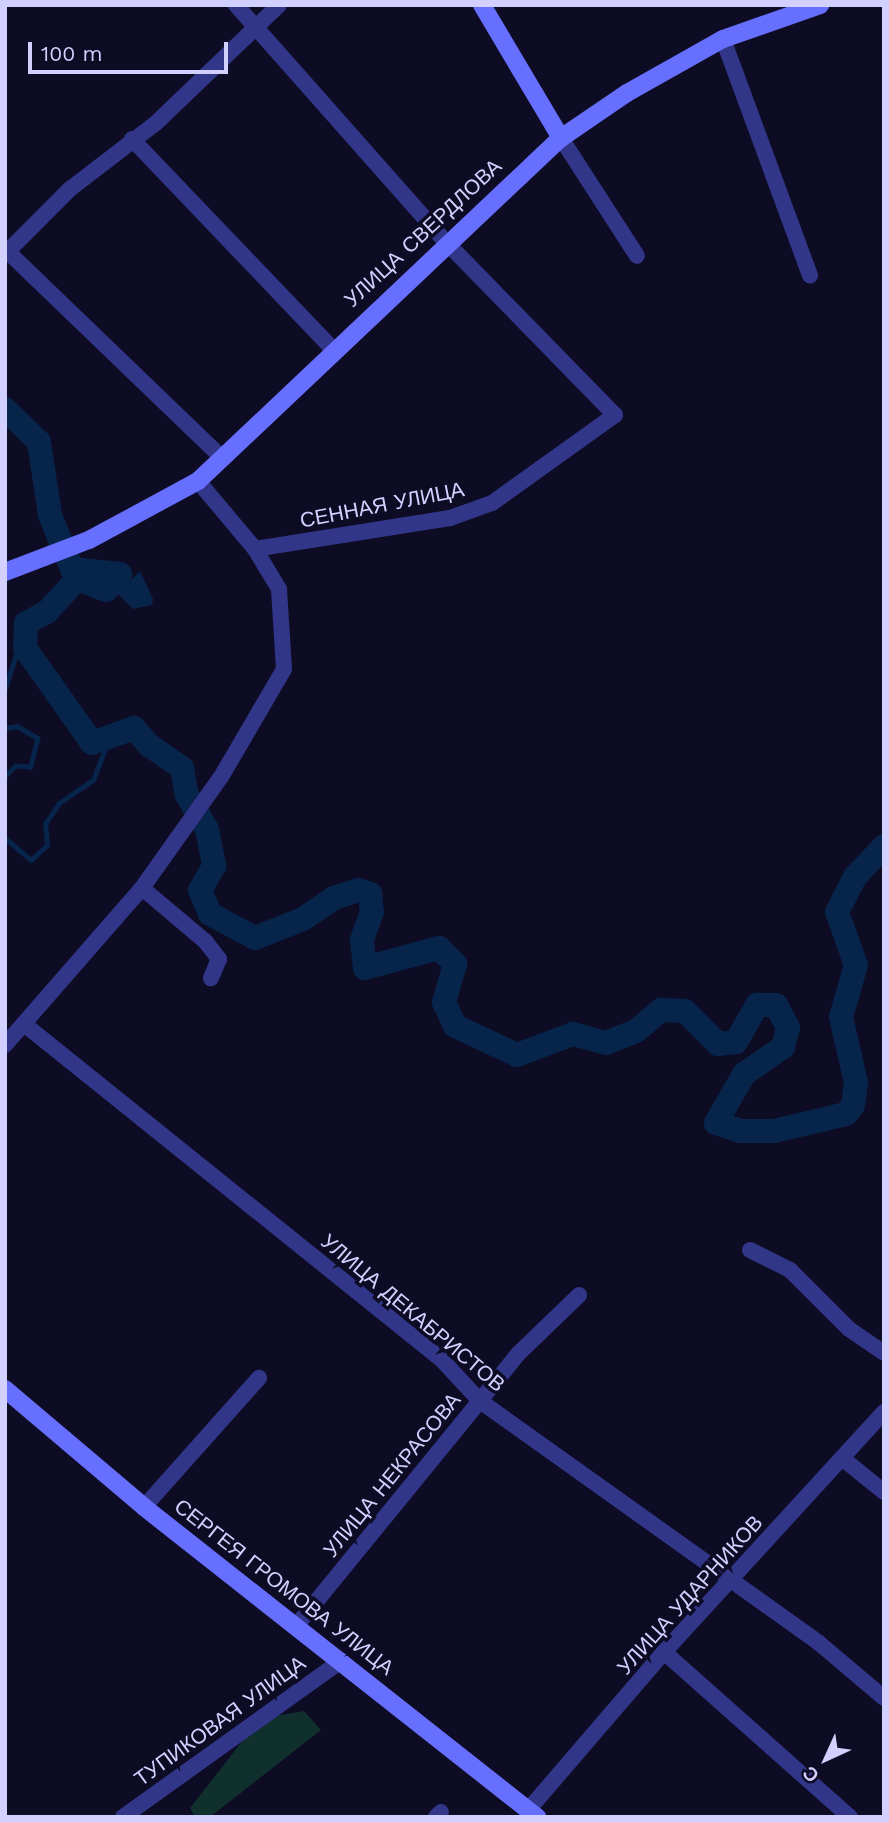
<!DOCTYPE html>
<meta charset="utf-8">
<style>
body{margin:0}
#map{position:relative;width:889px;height:1822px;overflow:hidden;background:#0e0c25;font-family:"Work Sans",sans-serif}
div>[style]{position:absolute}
.green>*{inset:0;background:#0f302c}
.water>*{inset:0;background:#07244a}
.stream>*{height:4.5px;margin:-2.25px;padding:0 2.25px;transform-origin:2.25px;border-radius:2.25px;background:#07244a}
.river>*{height:24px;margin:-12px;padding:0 12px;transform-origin:12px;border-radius:12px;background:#07244a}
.street>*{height:16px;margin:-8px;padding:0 8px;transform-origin:8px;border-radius:8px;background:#323689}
.secondary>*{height:18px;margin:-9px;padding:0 9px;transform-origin:9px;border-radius:9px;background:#676fff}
span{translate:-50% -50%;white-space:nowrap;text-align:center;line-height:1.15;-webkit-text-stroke:7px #0e0c25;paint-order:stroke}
.street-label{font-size:21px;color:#d2d0ff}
.frame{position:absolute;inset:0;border:7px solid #d2d0ff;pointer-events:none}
.north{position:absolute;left:791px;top:1724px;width:70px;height:70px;-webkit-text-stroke:5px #0e0c25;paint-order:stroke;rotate:225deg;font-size:19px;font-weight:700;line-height:28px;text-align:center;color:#d2d0ff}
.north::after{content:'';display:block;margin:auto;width:24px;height:32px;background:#d2d0ff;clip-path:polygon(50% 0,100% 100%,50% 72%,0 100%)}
.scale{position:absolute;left:28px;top:42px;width:200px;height:32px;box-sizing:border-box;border:4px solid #d2d0ff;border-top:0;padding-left:9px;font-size:21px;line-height:24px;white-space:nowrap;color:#d2d0ff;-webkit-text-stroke:5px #0e0c25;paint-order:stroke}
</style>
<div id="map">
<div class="green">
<div style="clip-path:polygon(304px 1711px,321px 1730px,210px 1817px,195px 1817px,190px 1808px,247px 1735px,270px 1717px)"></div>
</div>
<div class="water">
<div style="clip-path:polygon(140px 571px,153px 599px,152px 605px,133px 609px,107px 583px,112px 576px,124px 573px,132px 579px)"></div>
</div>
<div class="stream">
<div style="left:5px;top:689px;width:69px;rotate:-72.3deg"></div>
<div style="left:5px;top:728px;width:12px;rotate:-9deg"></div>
<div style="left:17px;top:726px;width:24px;rotate:30deg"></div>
<div style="left:38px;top:738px;width:30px;rotate:104deg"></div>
<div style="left:31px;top:767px;width:15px;rotate:-176deg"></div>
<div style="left:16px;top:766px;width:16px;rotate:135deg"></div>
<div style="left:5px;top:838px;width:34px;rotate:40deg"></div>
<div style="left:31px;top:860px;width:22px;rotate:-43deg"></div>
<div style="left:47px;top:845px;width:21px;rotate:-95deg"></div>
<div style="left:45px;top:824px;width:25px;rotate:-56deg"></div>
<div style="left:59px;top:803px;width:41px;rotate:-34.1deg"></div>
<div style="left:93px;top:780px;width:44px;rotate:-68.7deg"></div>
</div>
<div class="river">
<div style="left:5px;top:409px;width:47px;rotate:44.1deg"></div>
<div style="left:39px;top:442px;width:74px;rotate:81.4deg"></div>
<div style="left:50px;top:515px;width:58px;rotate:67.8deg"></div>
<div style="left:72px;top:569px;width:48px;rotate:5.9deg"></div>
<div style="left:120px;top:574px;width:21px;rotate:131deg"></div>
<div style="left:106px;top:590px;width:31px;rotate:-159deg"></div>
<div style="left:77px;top:579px;width:45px;rotate:132.3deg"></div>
<div style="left:47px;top:612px;width:24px;rotate:152deg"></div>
<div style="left:26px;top:623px;width:25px;rotate:92deg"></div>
<div style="left:25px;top:648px;width:116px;rotate:54.8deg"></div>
<div style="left:92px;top:743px;width:45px;rotate:-19.7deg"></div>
<div style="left:134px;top:728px;width:23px;rotate:49deg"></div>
<div style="left:149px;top:745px;width:40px;rotate:34.9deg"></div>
<div style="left:182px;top:768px;width:27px;rotate:80deg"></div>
<div style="left:187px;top:795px;width:39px;rotate:60deg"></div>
<div style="left:207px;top:829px;width:38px;rotate:79deg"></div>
<div style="left:214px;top:866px;width:28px;rotate:120deg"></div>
<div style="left:200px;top:890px;width:26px;rotate:67deg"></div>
<div style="left:210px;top:914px;width:51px;rotate:28.1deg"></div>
<div style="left:255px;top:938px;width:52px;rotate:-21.6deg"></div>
<div style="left:303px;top:919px;width:37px;rotate:-34deg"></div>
<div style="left:334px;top:898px;width:25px;rotate:-18deg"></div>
<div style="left:358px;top:890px;width:13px;rotate:18deg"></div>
<div style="left:370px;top:894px;width:18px;rotate:84deg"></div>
<div style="left:372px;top:912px;width:30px;rotate:110deg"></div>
<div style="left:362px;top:940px;width:28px;rotate:84deg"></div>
<div style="left:365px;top:968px;width:77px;rotate:-15.1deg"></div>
<div style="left:439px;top:948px;width:23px;rotate:45deg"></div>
<div style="left:455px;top:964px;width:40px;rotate:106deg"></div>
<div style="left:444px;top:1002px;width:26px;rotate:65deg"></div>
<div style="left:455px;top:1026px;width:68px;rotate:25.1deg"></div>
<div style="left:517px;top:1055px;width:60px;rotate:-20.6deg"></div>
<div style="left:573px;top:1034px;width:34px;rotate:15deg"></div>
<div style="left:606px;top:1043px;width:32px;rotate:-22deg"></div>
<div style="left:636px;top:1031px;width:33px;rotate:-40deg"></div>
<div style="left:661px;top:1010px;width:24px;rotate:2deg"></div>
<div style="left:685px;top:1011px;width:47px;rotate:45deg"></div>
<div style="left:718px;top:1044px;width:18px;rotate:-6deg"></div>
<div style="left:736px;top:1042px;width:43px;rotate:-60.4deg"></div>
<div style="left:757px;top:1005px;width:19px"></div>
<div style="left:776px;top:1005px;width:26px;rotate:62deg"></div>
<div style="left:788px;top:1028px;width:20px;rotate:105deg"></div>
<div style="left:783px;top:1047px;width:47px;rotate:145.3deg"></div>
<div style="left:744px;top:1074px;width:56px;rotate:119.7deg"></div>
<div style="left:716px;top:1123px;width:25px;rotate:18deg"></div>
<div style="left:740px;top:1131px;width:34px"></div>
<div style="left:774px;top:1131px;width:74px;rotate:-13.3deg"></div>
<div style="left:846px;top:1114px;width:11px;rotate:-52deg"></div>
<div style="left:853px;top:1105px;width:22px;rotate:-82deg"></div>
<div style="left:856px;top:1083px;width:68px;rotate:-102.8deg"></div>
<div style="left:841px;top:1017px;width:54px;rotate:-73.9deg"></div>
<div style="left:856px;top:965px;width:56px;rotate:-109.7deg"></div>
<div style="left:837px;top:912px;width:39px;rotate:-63deg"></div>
<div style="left:855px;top:877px;width:42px;rotate:-46.9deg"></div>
</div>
<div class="street">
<div style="left:236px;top:5px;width:317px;rotate:48.5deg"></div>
<div style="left:446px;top:242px;width:242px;rotate:45.7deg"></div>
<div style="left:615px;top:415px;width:151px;rotate:144.4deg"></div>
<div style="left:492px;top:503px;width:45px;rotate:160.3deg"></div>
<div style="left:450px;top:518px;width:197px;rotate:171deg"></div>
<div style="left:723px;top:39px;width:252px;rotate:69.8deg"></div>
<div style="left:561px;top:138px;width:140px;rotate:57.2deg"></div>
<div style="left:132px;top:139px;width:291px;rotate:46.3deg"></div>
<div style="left:5px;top:249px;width:300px;rotate:43.9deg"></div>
<div style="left:5px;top:254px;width:92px;rotate:-45deg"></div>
<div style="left:70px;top:189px;width:108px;rotate:-37.5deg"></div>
<div style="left:156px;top:123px;width:170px;rotate:-43.8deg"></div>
<div style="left:142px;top:888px;width:82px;rotate:40.1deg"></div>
<div style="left:205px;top:941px;width:23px;rotate:52deg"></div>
<div style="left:219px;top:959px;width:21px;rotate:113deg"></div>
<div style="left:24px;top:1024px;width:536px;rotate:38.79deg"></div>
<div style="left:442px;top:1360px;width:56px;rotate:47.2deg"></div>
<div style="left:480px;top:1401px;width:417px;rotate:35.5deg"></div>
<div style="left:819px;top:1643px;width:85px;rotate:40.2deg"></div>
<div style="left:5px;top:1045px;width:208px;rotate:-48.9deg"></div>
<div style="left:142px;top:888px;width:136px;rotate:-54.6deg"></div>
<div style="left:221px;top:777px;width:125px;rotate:-59.7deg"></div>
<div style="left:284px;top:669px;width:80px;rotate:-93.6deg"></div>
<div style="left:279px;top:589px;width:47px;rotate:-121deg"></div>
<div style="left:255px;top:549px;width:89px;rotate:-130deg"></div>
<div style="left:750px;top:1250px;width:45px;rotate:26.6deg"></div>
<div style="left:790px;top:1270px;width:83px;rotate:45deg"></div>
<div style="left:849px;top:1329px;width:42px;rotate:34.4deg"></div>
<div style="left:842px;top:1458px;width:54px;rotate:39deg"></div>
<div style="left:144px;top:1507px;width:173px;rotate:-48.3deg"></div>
<div style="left:297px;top:1625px;width:350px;rotate:-50.8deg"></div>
<div style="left:518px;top:1354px;width:85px;rotate:-44deg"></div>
<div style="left:664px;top:1652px;width:249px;rotate:41.6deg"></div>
<div style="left:529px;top:1809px;width:207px;rotate:-49.3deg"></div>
<div style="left:664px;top:1652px;width:326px;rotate:-47.5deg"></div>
<div style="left:123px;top:1817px;width:269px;rotate:-35.6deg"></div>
<div style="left:436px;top:1817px;width:7px;rotate:-45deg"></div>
</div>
<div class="secondary">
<div style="left:482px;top:5px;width:155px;rotate:59.3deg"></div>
<div style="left:5px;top:572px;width:90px;rotate:-20.9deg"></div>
<div style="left:89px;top:540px;width:124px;rotate:-28.4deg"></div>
<div style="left:198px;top:481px;width:499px;rotate:-43.4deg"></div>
<div style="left:561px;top:138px;width:80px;rotate:-34.3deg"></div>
<div style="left:627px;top:93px;width:110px;rotate:-29.4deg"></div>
<div style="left:723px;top:39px;width:103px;rotate:-19.3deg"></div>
<div style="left:5px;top:1389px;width:182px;rotate:40.3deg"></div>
<div style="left:144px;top:1507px;width:501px;rotate:38.27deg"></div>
</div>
<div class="street-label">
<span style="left:423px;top:233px;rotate:-43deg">УЛИЦА СВЕРДЛОВА</span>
<span style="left:382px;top:505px;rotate:-11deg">СЕННАЯ УЛИЦА</span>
<span style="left:413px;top:1313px;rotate:40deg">УЛИЦА ДЕКАБРИСТОВ</span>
<span style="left:392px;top:1475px;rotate:-51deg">УЛИЦА НЕКРАСОВА</span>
<span style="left:284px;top:1587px;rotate:38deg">СЕРГЕЯ ГРОМОВА УЛИЦА</span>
<span style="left:690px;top:1595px;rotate:-48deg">УЛИЦА УДАРНИКОВ</span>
<span style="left:220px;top:1721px;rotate:-36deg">ТУПИКОВАЯ УЛИЦА</span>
</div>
<div class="frame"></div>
<div class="north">С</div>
<div class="scale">100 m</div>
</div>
